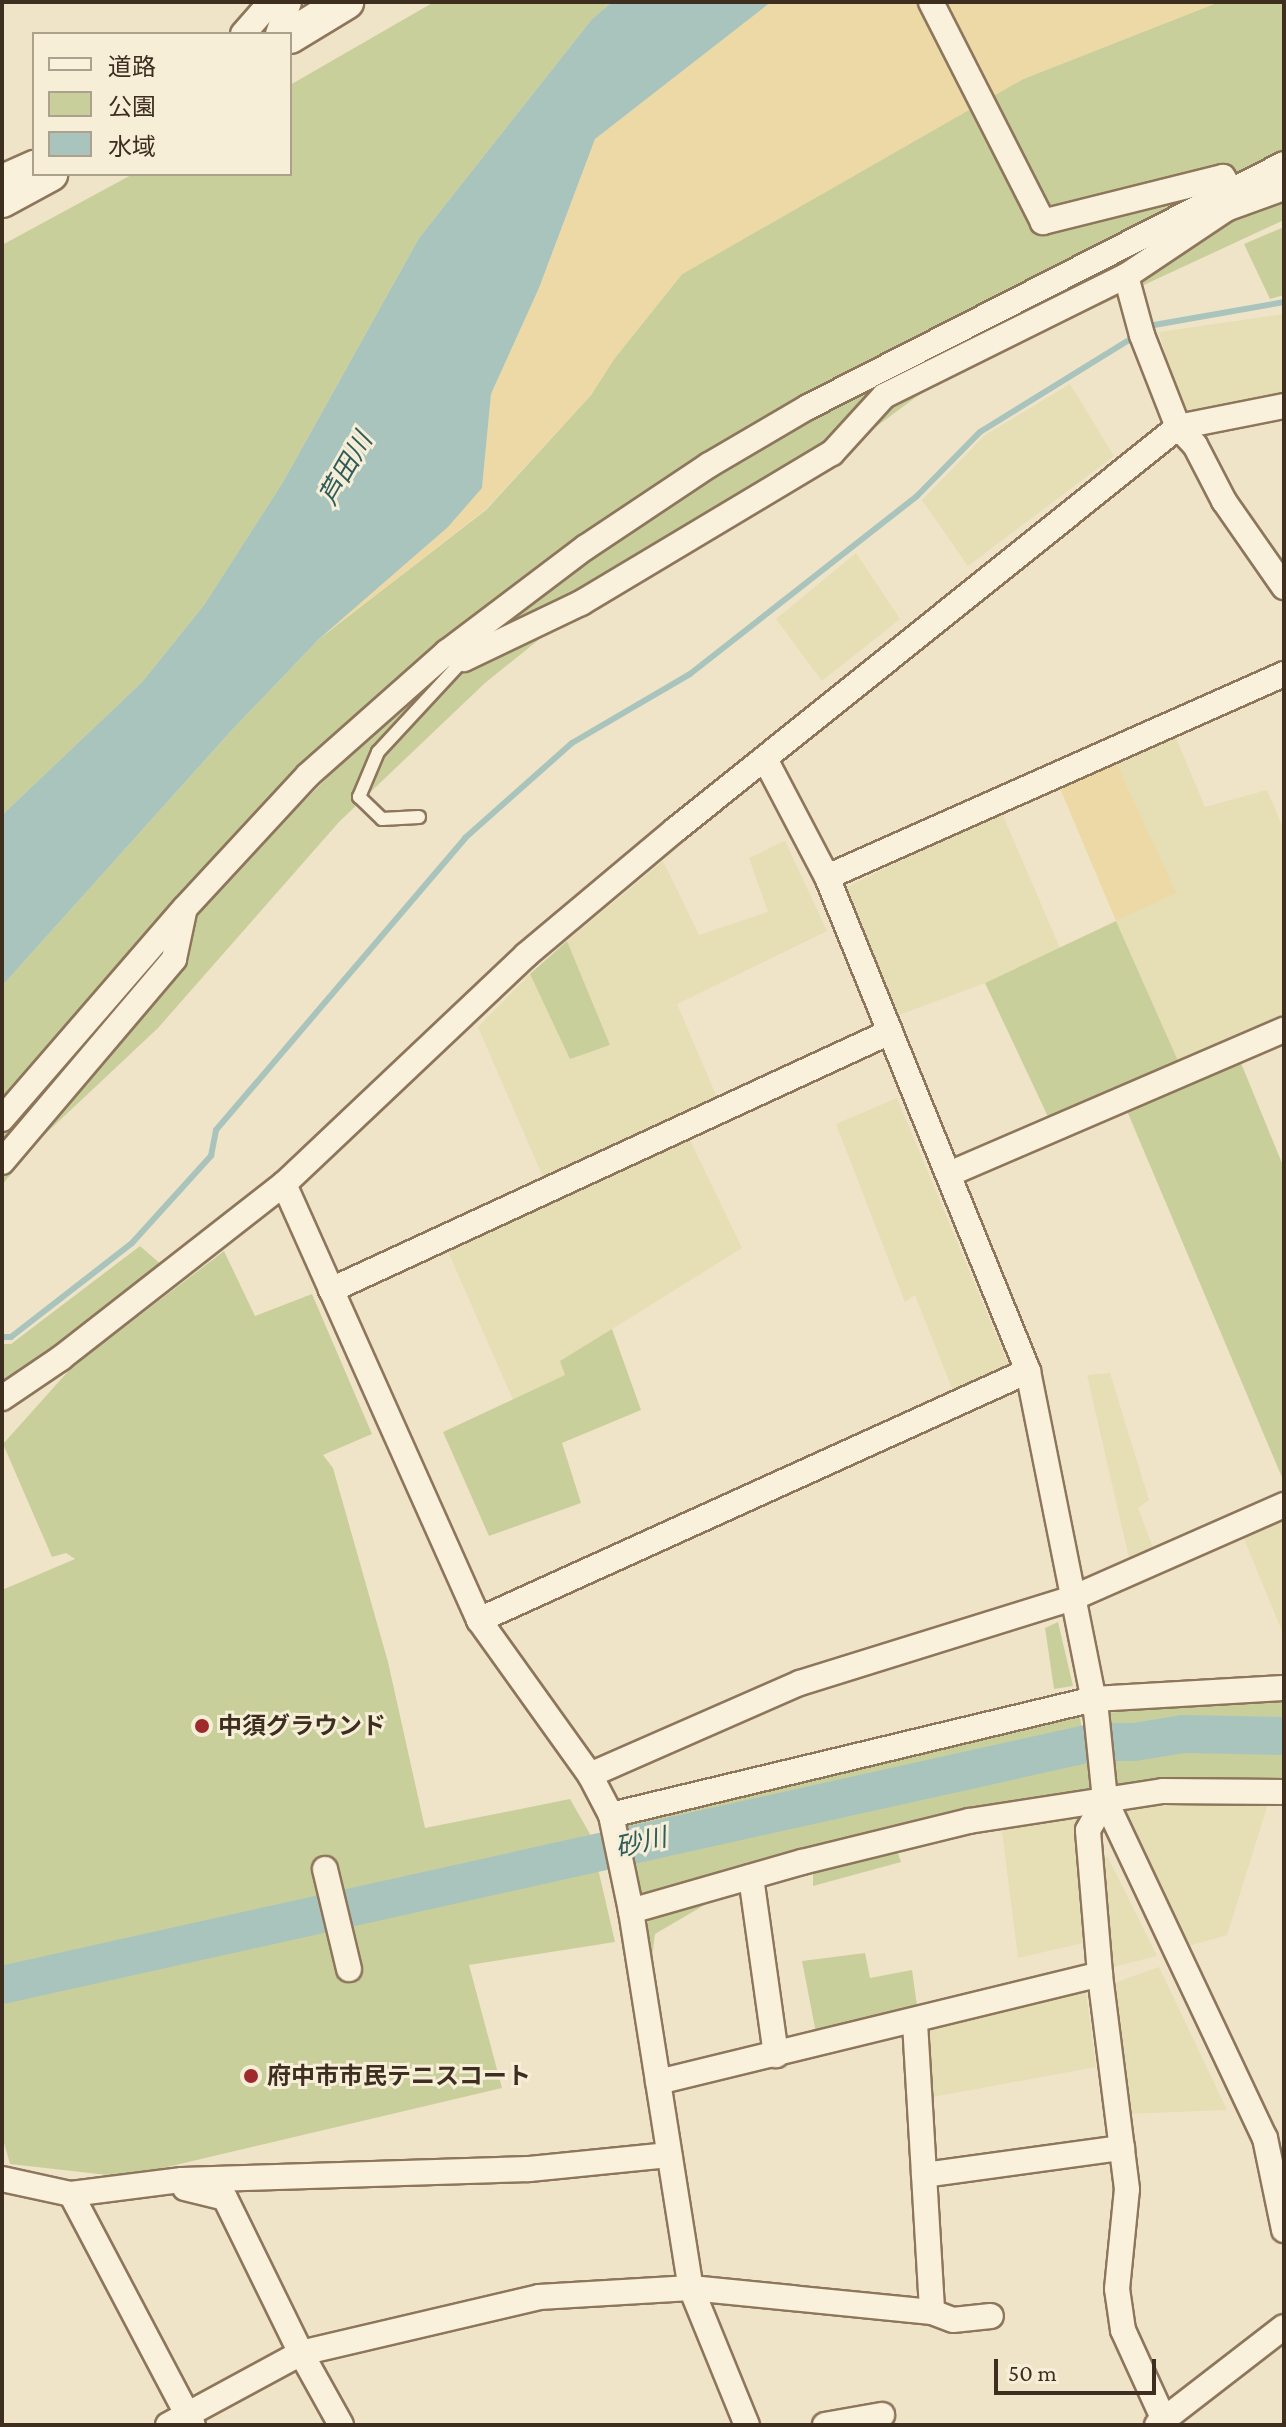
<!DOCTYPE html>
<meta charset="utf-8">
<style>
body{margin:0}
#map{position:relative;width:1286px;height:2427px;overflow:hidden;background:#f0e4c8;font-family:"Crimson Pro","Noto Sans JP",serif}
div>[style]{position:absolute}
.farmland>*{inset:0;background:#e6deb5}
.green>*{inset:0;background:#c9cf9b}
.sand>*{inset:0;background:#ecd9a5}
.water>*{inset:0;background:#a9c4bc}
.stream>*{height:6px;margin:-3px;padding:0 3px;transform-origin:3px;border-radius:3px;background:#a9c4bc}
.river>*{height:38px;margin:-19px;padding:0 19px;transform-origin:19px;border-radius:19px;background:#a9c4bc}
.roads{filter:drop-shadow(2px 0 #8d765c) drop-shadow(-2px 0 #8d765c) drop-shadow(0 2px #8d765c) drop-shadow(0 -2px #8d765c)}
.lane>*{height:12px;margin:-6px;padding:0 6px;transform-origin:6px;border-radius:6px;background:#faf1dc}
.street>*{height:24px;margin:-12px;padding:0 12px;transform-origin:12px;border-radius:12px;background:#faf1dc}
.secondary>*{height:34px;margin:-17px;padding:0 17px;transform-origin:17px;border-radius:17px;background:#faf1dc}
.dots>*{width:22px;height:22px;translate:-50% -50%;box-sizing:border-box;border:4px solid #f7eed8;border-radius:50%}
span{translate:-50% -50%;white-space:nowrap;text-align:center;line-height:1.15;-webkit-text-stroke:6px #f7eed8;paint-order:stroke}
.poi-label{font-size:24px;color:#3d2e20;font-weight:700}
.left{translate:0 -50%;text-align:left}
.water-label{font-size:26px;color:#2f5d5a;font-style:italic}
.frame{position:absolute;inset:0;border:4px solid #3d2e20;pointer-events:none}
.legend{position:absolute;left:32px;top:32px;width:260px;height:144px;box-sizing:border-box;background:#f7eed8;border:2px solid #ada18e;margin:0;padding:10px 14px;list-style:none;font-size:24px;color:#3d2e20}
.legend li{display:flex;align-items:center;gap:16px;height:40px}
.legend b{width:40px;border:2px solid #ada18e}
.scale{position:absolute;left:994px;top:2359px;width:162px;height:36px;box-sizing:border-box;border:4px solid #3d2e20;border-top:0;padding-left:10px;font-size:24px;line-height:28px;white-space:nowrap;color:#3d2e20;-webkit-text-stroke:6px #f7eed8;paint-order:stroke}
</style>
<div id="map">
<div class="farmland">
<div style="clip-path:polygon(1284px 314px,1284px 398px,1197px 416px,1180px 407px,1159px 332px)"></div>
<div style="clip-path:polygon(1070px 384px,1114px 456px,968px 566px,922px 500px,985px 435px)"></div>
<div style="clip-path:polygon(856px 553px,900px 619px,822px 681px,776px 619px)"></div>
<div style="clip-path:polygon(1174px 733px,1205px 807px,1267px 790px,1284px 830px,1284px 1015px,1179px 1063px,1116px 921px,1175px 893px,1114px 758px)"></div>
<div style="clip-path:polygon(1001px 811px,1060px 948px,985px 983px,899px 1015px,845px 888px)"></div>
<div style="clip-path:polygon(785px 841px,827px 931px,677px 1004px,719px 1102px,543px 1177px,478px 1027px,530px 974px,570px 1058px,610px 1045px,567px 941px,663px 861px,699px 935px,768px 912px,749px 858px)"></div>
<div style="clip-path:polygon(897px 1098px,1009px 1366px,953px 1391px,915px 1295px,905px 1302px,836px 1124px)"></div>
<div style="clip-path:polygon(687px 1134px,742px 1248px,561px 1361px,566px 1375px,514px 1402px,442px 1238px)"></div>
<div style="clip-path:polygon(1110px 1373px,1149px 1500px,1138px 1508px,1153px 1547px,1129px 1558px,1087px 1375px)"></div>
<div style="clip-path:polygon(1284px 1517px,1284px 1636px,1242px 1534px)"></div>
<div style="clip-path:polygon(1268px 1804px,1227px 1935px,1185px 1947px,1118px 1807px)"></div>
<div style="clip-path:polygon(1079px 1815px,1087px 1942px,1018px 1958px,1001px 1824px)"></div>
<div style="clip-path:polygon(1108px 1857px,1157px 1956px,1109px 1968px,1099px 1860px)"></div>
<div style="clip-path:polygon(1159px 1967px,1227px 2110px,1125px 2114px,1108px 1985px)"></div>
<div style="clip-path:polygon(1086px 1992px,1096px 2067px,927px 2098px,922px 2028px)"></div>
</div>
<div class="green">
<div style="clip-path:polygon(434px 2px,612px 2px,592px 19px,419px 238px,283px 482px,204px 605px,142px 682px,2px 815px,2px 245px,133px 174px,290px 174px,290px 85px)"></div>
<div style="clip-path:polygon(1219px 2px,1284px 2px,1284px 154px,1145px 221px,821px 390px,537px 566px,309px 763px,2px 1101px,2px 986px,231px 731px,319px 639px,486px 510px,591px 395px,614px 359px,682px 274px,1023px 79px)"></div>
<div style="clip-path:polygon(1284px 176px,1284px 220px,939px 380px,873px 429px,629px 567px,485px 683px,339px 822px,158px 1028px,41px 1138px,2px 1185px,2px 1133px,222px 884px,415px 689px,609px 541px,887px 377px)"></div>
<div style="clip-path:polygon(1284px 227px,1284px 295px,1270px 299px,1244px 244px)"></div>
<div style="clip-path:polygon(1116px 921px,1179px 1063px,1050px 1121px,985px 983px)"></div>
<div style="clip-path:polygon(567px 941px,610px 1045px,570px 1059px,530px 974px)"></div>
<div style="clip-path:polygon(1241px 1063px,1284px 1168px,1284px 1482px,1127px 1111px)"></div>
<div style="clip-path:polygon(140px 1246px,164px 1267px,2px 1388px,2px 1344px,11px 1344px)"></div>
<div style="clip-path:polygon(224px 1251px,255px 1316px,312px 1294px,372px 1434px,323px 1455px,333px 1468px,388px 1662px,425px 1828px,570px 1799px,590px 1834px,615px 1942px,469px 1965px,502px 2088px,125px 2177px,10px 2164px,2px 2136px,2px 1590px,75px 1559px,66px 1553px,52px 1557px,3px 1444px,72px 1367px)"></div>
<div style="clip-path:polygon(612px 1329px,641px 1410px,562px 1443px,581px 1503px,489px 1536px,443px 1432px,565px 1375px,560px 1361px)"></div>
<div style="clip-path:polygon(1058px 1622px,1073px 1686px,1054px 1689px,1045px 1628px)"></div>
<div style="clip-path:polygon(1284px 1696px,1284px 1787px,1117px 1792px,1107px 1713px)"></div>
<div style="clip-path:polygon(1080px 1717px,1092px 1795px,639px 1900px,621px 1822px)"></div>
<div style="clip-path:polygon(897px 1850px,901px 1862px,813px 1886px,813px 1868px)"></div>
<div style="clip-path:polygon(715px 1896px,713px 1900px,655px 1934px,650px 1974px,641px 1934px,650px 1919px,670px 1907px)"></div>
<div style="clip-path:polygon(865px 1953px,870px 1978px,912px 1970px,918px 2013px,817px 2038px,802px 1961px)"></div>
</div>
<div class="sand">
<div style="clip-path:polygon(771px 2px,1219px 2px,1023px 79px,682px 274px,614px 359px,591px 395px,485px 510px,319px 639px,448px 527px,482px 488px,491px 394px,539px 288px,595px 139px)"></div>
<div style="clip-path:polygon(1114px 758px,1176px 893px,1116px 921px,1059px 786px)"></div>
</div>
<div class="water">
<div style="clip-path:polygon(612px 2px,771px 2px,595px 139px,539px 288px,491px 394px,482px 488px,448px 527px,319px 639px,231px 731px,2px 986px,2px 815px,142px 682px,204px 605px,283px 482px,419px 238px,592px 19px)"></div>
</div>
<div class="stream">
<div style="left:1147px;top:329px;width:8px;rotate:-30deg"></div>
<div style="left:1154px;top:325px;width:132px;rotate:-10deg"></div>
<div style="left:2px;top:1337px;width:9px"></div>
<div style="left:11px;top:1337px;width:153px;rotate:-37.8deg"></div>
<div style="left:132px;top:1243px;width:118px;rotate:-47.8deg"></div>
<div style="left:211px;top:1156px;width:26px;rotate:-79deg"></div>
<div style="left:216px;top:1130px;width:384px;rotate:-49.5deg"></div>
<div style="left:465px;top:838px;width:143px;rotate:-41.6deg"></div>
<div style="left:572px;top:743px;width:137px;rotate:-30.3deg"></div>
<div style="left:690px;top:674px;width:288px;rotate:-38.1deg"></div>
<div style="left:917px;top:496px;width:90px;rotate:-45.5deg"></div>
<div style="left:980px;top:432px;width:185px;rotate:-31.7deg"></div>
</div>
<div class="river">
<div style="left:2px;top:1985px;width:1120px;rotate:-12.53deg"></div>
<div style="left:1095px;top:1742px;width:39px"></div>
<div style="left:1134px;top:1742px;width:50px;rotate:-9.3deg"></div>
<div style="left:1183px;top:1734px;width:101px;rotate:1.1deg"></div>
</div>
<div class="roads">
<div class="lane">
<div style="left:419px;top:817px;width:37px;rotate:177deg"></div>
<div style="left:382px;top:819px;width:32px;rotate:-136deg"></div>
<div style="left:359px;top:797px;width:49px;rotate:-67.1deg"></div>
<div style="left:378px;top:752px;width:127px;rotate:-47.2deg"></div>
</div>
<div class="street">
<div style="left:243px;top:34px;width:43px;rotate:-48.8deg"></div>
<div style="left:278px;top:34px;width:34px;rotate:-71deg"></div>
<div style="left:2px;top:177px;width:35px;rotate:-24deg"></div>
<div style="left:1226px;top:209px;width:62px;rotate:-19.9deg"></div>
<div style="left:1284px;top:406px;width:108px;rotate:168.8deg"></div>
<div style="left:1178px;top:427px;width:25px;rotate:47deg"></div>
<div style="left:1195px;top:445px;width:63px;rotate:62.6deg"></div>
<div style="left:1224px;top:501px;width:105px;rotate:55.1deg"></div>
<div style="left:447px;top:652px;width:18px;rotate:22deg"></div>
<div style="left:464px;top:659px;width:130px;rotate:-25.6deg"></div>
<div style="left:581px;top:603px;width:292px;rotate:-30.9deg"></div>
<div style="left:832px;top:453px;width:77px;rotate:-47.6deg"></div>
<div style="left:884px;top:396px;width:270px;rotate:-26.4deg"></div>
<div style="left:1126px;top:276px;width:120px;rotate:-33.8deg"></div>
<div style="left:1226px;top:209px;width:20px;rotate:-79deg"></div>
<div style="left:1230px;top:189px;width:14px;rotate:-120deg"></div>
<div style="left:1223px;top:177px;width:186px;rotate:166deg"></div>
<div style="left:1043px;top:222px;width:247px;rotate:-117deg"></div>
<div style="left:765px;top:759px;width:133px;rotate:62.3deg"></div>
<div style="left:827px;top:877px;width:533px;rotate:67.86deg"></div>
<div style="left:1028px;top:1371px;width:347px;rotate:78.7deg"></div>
<div style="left:1096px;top:1711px;width:89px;rotate:84.2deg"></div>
<div style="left:827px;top:877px;width:500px;rotate:-23.95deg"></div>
<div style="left:2px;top:1119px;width:279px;rotate:-49.1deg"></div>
<div style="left:185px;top:908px;width:181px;rotate:-47.2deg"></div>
<div style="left:308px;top:775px;width:186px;rotate:-41.5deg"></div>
<div style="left:447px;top:652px;width:174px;rotate:-37.1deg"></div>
<div style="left:586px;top:547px;width:148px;rotate:-33.7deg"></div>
<div style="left:709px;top:465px;width:115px;rotate:-30.4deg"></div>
<div style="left:808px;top:407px;width:534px;rotate:-27.04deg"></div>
<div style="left:2px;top:1162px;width:266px;rotate:-49.7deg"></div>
<div style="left:174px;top:959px;width:48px;rotate:-78deg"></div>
<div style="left:949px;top:1174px;width:365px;rotate:-23.3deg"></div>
<div style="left:284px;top:1184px;width:478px;rotate:65.9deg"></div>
<div style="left:479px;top:1620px;width:191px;rotate:54.4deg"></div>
<div style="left:590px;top:1775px;width:45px;rotate:62.3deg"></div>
<div style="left:611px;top:1815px;width:98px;rotate:78.2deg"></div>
<div style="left:631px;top:1911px;width:382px;rotate:81deg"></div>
<div style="left:691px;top:2288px;width:148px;rotate:67.8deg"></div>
<div style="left:331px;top:1290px;width:616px;rotate:-24.78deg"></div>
<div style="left:2px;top:1398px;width:71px;rotate:-34.1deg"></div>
<div style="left:61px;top:1358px;width:283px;rotate:-38deg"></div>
<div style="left:284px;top:1184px;width:333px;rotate:-43.4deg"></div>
<div style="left:526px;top:955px;width:194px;rotate:-40deg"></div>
<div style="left:675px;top:830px;width:645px;rotate:-38.7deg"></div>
<div style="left:1178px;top:427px;width:99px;rotate:-111.4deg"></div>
<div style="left:1142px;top:335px;width:61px;rotate:-105.2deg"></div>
<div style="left:479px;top:1620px;width:603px;rotate:-24.4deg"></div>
<div style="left:590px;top:1775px;width:229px;rotate:-23.7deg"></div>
<div style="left:800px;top:1683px;width:286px;rotate:-17.3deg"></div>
<div style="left:1073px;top:1598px;width:231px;rotate:-23.8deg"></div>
<div style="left:611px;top:1815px;width:496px;rotate:-13.5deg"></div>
<div style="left:1093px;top:1699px;width:191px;rotate:-3.3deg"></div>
<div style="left:325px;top:1869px;width:103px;rotate:76.5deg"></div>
<div style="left:751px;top:1877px;width:180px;rotate:82deg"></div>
<div style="left:631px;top:1911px;width:178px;rotate:-16deg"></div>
<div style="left:802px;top:1862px;width:172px;rotate:-13.8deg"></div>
<div style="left:969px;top:1821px;width:196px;rotate:-8.8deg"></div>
<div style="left:1163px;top:1791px;width:121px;rotate:0.5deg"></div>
<div style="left:915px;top:2023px;width:289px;rotate:86.6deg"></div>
<div style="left:658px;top:2082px;width:455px;rotate:-13.7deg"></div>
<div style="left:924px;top:2175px;width:200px;rotate:-7.8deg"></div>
<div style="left:2px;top:2179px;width:71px;rotate:12.3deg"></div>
<div style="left:71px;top:2194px;width:112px;rotate:-7.2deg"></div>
<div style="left:182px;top:2180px;width:347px;rotate:-1.8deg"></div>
<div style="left:529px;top:2169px;width:141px;rotate:-5.7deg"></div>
<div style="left:185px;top:2188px;width:41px;rotate:14deg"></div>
<div style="left:225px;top:2198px;width:173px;rotate:63.9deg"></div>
<div style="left:301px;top:2353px;width:82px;rotate:60.9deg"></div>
<div style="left:71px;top:2194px;width:261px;rotate:62.2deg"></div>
<div style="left:1164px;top:2420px;width:99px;rotate:-114.5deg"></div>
<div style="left:1123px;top:2330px;width:41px;rotate:-98.3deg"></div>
<div style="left:1117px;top:2289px;width:100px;rotate:-84.3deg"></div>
<div style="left:1127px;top:2189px;width:217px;rotate:-97.2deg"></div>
<div style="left:1100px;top:1974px;width:144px;rotate:-94.8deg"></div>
<div style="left:1088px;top:1830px;width:34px;rotate:-60deg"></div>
<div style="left:1105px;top:1800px;width:374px;rotate:64.7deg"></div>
<div style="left:1265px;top:2138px;width:94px;rotate:78.3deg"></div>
<div style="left:168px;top:2425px;width:151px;rotate:-28.4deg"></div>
<div style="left:301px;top:2353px;width:244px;rotate:-13.2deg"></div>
<div style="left:539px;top:2297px;width:152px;rotate:-3.4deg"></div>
<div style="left:691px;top:2288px;width:242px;rotate:5.7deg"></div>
<div style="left:932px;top:2312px;width:22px;rotate:21deg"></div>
<div style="left:953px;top:2320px;width:38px;rotate:-6deg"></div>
<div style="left:825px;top:2425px;width:58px;rotate:-10deg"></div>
<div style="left:1157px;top:2425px;width:160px;rotate:-37.7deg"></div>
</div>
<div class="secondary">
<div style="left:290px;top:36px;width:66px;rotate:-31.3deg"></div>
<div style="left:2px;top:200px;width:55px;rotate:-28.4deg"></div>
</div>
</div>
<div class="dots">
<div style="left:202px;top:1726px;background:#9e2a2b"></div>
<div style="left:251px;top:2076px;background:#9e2a2b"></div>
</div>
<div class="poi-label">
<span class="left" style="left:218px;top:1726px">中須グラウンド</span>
<span class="left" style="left:267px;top:2076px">府中市市民テニスコート</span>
</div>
<div class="water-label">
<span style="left:346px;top:469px;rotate:-60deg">芦田川</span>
<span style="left:641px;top:1843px;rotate:-13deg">砂川</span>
</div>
<div class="frame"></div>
<ul class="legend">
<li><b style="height:10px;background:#faf1dc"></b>道路</li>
<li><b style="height:22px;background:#c9cf9b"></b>公園</li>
<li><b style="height:22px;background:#a9c4bc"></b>水域</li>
</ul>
<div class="scale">50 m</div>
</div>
